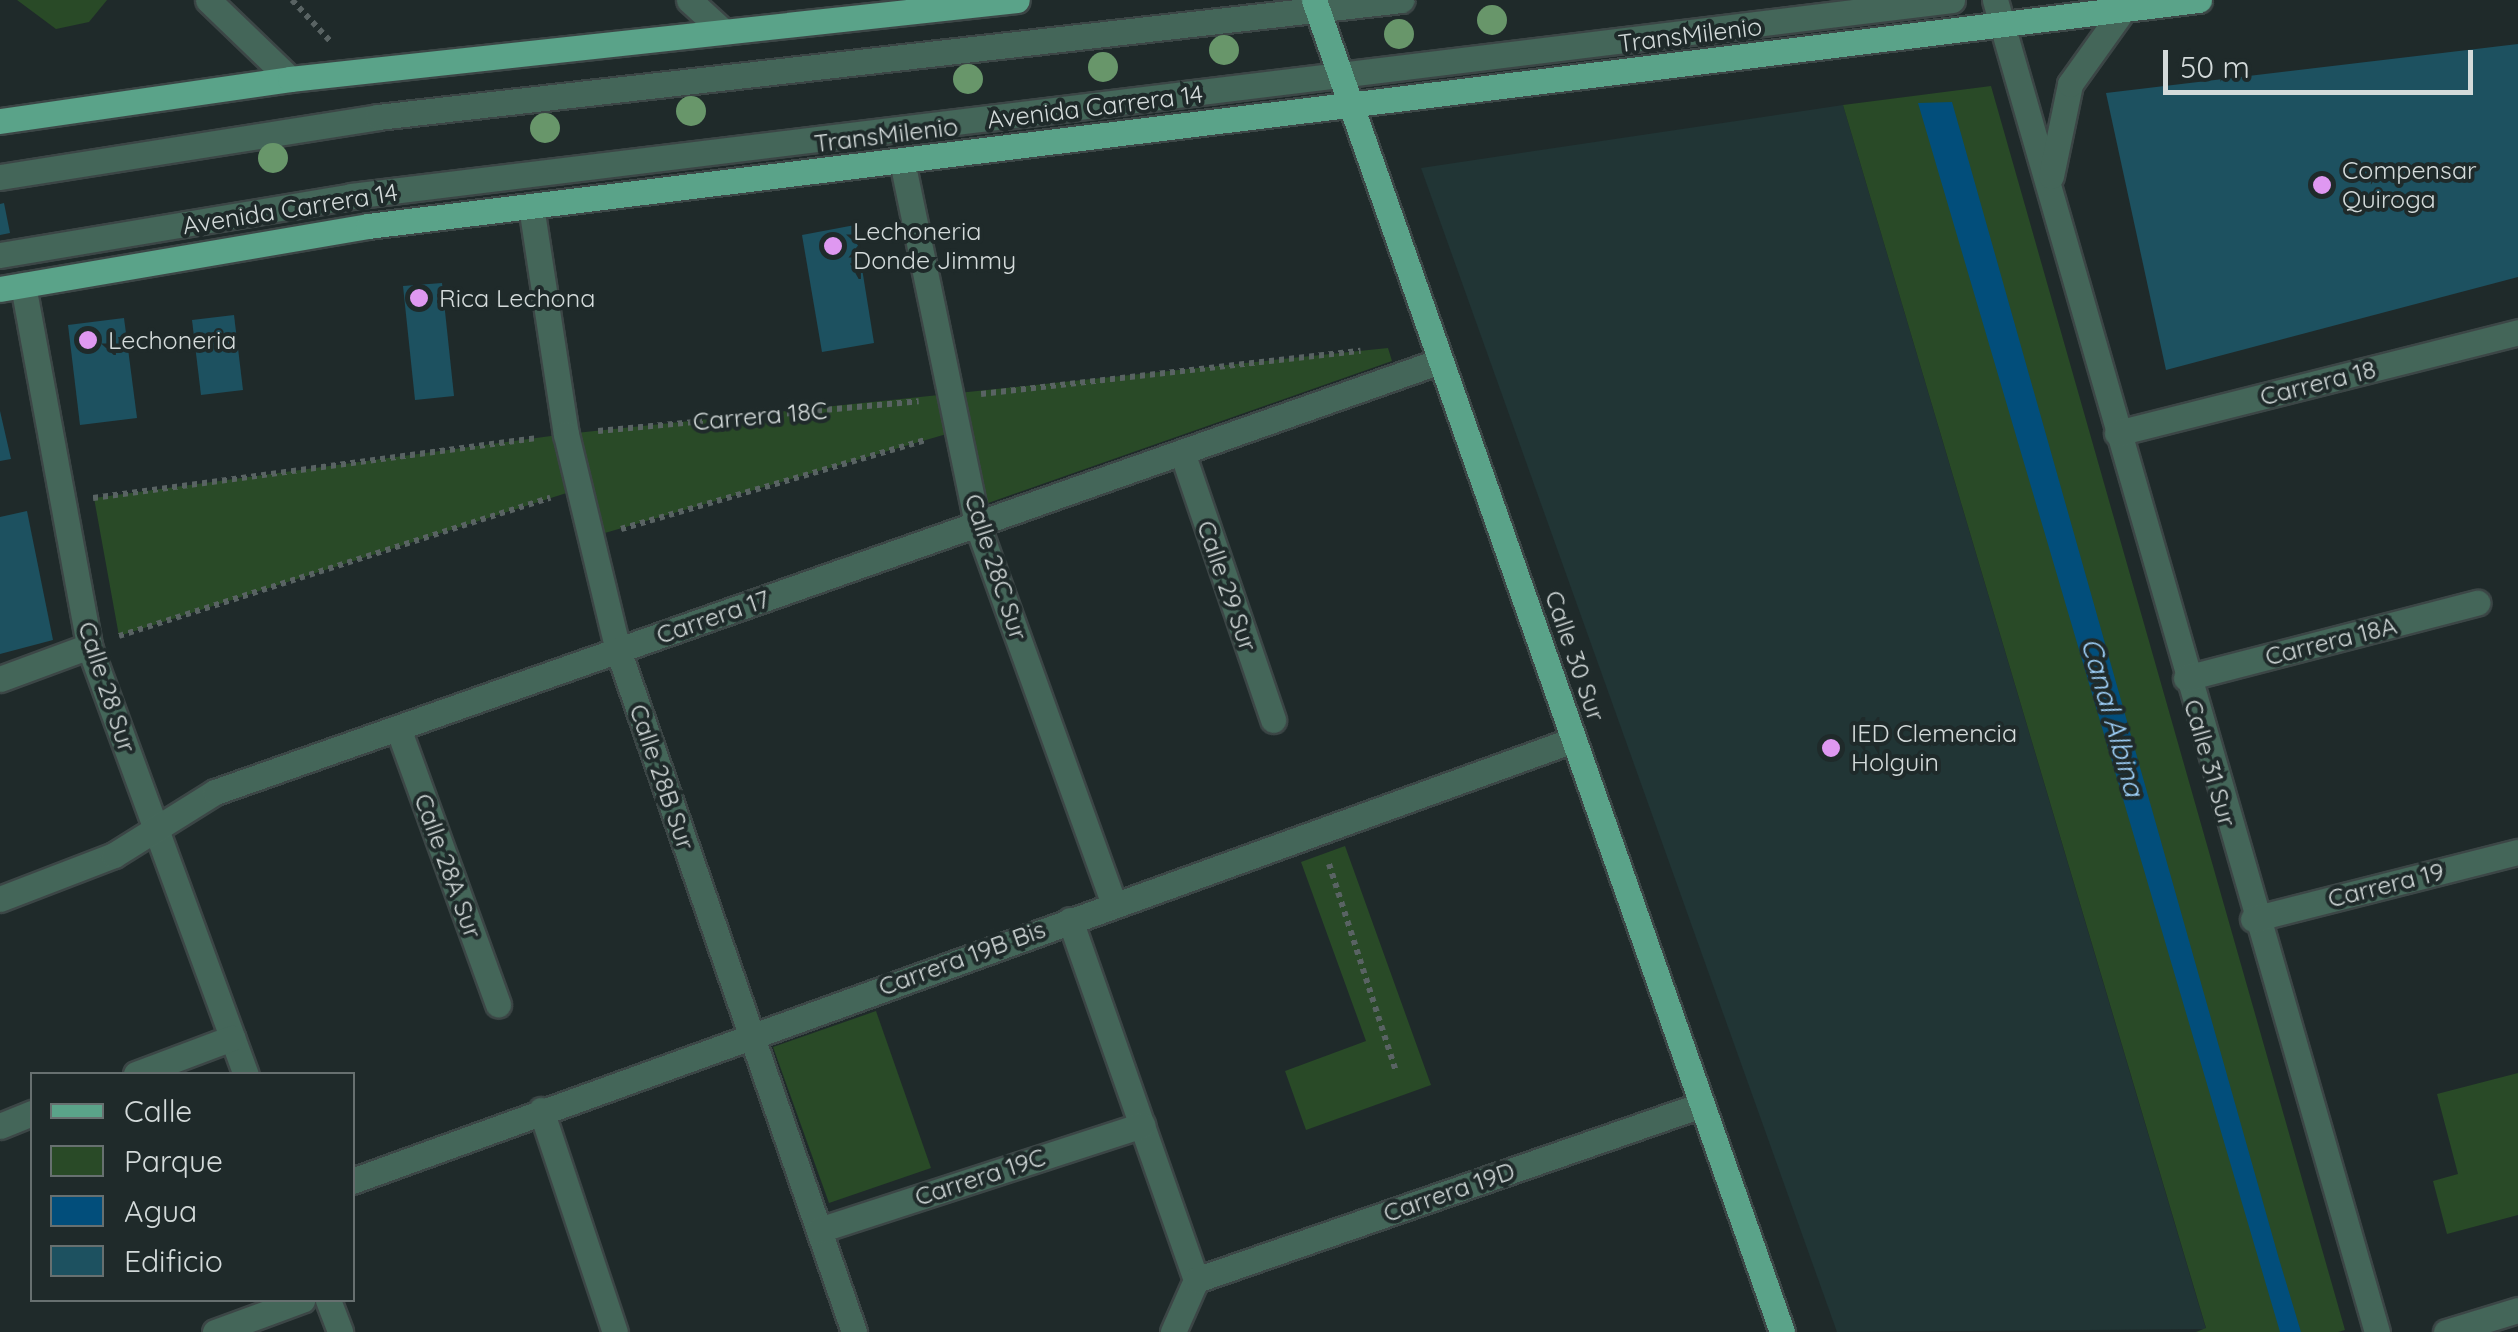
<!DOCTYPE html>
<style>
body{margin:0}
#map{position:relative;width:2518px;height:1332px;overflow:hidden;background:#1f2a2a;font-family:Quicksand,sans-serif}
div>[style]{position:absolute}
.built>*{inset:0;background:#213535}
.green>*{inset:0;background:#294a27}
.water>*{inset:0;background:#024e7b}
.building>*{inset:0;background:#1d5160}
.path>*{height:6px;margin-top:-3px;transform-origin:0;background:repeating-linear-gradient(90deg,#596363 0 5px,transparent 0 10px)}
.roads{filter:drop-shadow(2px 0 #3c4646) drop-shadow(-2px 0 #3c4646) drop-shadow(0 2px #3c4646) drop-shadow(0 -2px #3c4646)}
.minor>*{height:25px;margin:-12.5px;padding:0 12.5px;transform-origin:12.5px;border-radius:12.5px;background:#446659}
.major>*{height:25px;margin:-12.5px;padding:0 12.5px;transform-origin:12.5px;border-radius:12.5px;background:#5aa389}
.trees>*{width:30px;height:30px;margin:-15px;border-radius:50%;background:#68966a}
.dots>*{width:28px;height:28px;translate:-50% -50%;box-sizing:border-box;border:5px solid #1f2a2a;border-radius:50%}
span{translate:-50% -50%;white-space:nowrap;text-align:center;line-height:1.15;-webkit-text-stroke:8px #1f2a2a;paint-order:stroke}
.street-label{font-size:25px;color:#d3dada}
.poi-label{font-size:25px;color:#d3dada}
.left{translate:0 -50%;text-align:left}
.water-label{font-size:28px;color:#a0d2fb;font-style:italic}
.legend{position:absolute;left:30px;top:1072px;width:325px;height:230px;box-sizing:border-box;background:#1f2a2a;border:2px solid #677070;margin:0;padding:12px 18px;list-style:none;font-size:30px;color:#d3dada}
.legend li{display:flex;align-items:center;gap:20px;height:50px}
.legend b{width:50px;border:2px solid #677070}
.scale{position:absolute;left:2163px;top:50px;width:310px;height:45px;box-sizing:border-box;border:5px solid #d3dada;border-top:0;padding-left:12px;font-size:30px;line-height:35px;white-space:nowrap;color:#d3dada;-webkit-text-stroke:8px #1f2a2a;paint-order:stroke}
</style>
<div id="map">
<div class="built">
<div style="clip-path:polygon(1843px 105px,2206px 1329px,1837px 1332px,1421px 168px)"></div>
</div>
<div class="green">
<div style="clip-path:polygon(17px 0,107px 0,89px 22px,56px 29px)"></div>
<div style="clip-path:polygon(1991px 86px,2345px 1330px,2338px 1332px,2196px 1332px,2206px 1328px,1843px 105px)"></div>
<div style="clip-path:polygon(1388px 348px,1392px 361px,974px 508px,957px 431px,591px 537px,579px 489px,119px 636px,94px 498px,566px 434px)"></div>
<div style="clip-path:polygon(1345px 846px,1431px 1085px,1306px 1130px,1285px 1071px,1366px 1041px,1301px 862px)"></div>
<div style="clip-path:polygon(876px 1011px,931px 1168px,829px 1203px,773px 1047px)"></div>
<div style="clip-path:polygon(2518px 1073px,2518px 1215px,2447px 1234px,2433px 1181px,2458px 1174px,2437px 1094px)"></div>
</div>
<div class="water">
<div style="clip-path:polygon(1952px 102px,2279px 1259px,2301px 1332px,2280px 1332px,1918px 103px)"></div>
</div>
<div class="building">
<div style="clip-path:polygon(2518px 44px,2518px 277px,2166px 370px,2106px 93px)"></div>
<div style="clip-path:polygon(4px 203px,10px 233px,0 235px,0 204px)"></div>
<div style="clip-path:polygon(855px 225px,874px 343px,822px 352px,802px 235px)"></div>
<div style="clip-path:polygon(442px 283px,454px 396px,415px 400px,403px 286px)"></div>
<div style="clip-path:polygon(234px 315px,243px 390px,201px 395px,192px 320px)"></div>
<div style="clip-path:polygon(124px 318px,137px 418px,80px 425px,68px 325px)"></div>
<div style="clip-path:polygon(0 411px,11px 459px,0 461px)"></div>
<div style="clip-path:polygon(27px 511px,53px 640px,0 654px,0 517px)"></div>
</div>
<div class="path">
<div style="left:292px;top:0;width:59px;rotate:47.1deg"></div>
<div style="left:981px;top:394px;width:382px;rotate:-6.5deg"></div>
<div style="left:598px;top:431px;width:322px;rotate:-5.3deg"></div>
<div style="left:93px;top:498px;width:447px;rotate:-7.7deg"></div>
<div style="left:621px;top:529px;width:318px;rotate:-16.3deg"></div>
<div style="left:119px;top:636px;width:453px;rotate:-17.8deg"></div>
<div style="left:1329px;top:864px;width:219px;rotate:72.1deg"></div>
</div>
<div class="roads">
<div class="minor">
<div style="left:208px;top:0;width:114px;rotate:43.9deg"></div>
<div style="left:689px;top:0;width:47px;rotate:42.4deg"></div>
<div style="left:1995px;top:0;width:1386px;rotate:74deg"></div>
<div style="left:902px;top:161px;width:371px;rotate:78.3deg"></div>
<div style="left:977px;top:524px;width:404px;rotate:70.2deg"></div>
<div style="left:2051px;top:176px;width:94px;rotate:-78.3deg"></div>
<div style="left:2070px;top:84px;width:91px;rotate:-54.4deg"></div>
<div style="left:0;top:177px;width:383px;rotate:-9deg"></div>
<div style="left:378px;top:117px;width:1030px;rotate:-6.52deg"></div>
<div style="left:531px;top:206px;width:231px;rotate:81.3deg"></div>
<div style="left:566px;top:434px;width:222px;rotate:76.5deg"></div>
<div style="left:618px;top:650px;width:722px;rotate:70.91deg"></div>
<div style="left:0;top:255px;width:356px;rotate:-9.5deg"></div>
<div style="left:351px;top:196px;width:1613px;rotate:-6.98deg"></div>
<div style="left:23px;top:285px;width:367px;rotate:79.6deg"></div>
<div style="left:89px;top:646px;width:456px;rotate:69.9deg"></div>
<div style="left:2117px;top:433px;width:414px;rotate:-14.1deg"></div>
<div style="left:1182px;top:452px;width:283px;rotate:71.2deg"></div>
<div style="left:2186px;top:678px;width:301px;rotate:-14.5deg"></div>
<div style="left:0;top:679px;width:95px;rotate:-20.3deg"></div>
<div style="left:398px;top:728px;width:294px;rotate:70.1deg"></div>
<div style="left:0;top:899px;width:122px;rotate:-21.1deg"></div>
<div style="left:114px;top:855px;width:119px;rotate:-32deg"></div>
<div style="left:215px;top:792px;width:1299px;rotate:-19.38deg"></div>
<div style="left:2253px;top:919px;width:273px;rotate:-14.2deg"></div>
<div style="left:1070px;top:920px;width:381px;rotate:70.7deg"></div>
<div style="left:1196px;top:1280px;width:57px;rotate:113.9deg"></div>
<div style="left:136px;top:1074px;width:103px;rotate:-20.6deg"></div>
<div style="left:541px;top:1110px;width:234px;rotate:71.6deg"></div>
<div style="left:0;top:1126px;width:35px;rotate:-22deg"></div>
<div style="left:352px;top:1181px;width:1298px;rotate:-19.86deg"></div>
<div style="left:819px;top:1230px;width:340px;rotate:-18deg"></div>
<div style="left:1196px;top:1280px;width:534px;rotate:-19.11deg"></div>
<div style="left:328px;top:1300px;width:34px;rotate:69deg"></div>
<div style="left:215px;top:1332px;width:93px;rotate:-20.2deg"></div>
<div style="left:2446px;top:1332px;width:75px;rotate:-17deg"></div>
</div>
<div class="major">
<div style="left:1314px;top:0;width:1412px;rotate:70.64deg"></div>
<div style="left:0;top:121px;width:293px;rotate:-8.2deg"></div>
<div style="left:290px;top:79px;width:731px;rotate:-6.2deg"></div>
<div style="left:0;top:289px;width:373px;rotate:-9.7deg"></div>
<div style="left:368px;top:226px;width:1845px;rotate:-7.04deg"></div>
</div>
</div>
<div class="trees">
<div style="left:1492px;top:20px"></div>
<div style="left:1399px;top:34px"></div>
<div style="left:1224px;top:50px"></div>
<div style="left:1103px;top:67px"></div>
<div style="left:968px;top:79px"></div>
<div style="left:691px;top:111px"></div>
<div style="left:545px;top:128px"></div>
<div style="left:273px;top:158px"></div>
</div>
<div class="dots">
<div style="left:2322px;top:185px;background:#df98f1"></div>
<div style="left:833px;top:246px;background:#df98f1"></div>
<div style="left:419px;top:298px;background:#df98f1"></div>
<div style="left:88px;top:340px;background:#df98f1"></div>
<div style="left:1831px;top:748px;background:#df98f1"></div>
</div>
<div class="street-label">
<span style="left:1690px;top:35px;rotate:-7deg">TransMilenio</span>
<span style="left:1095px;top:107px;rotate:-7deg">Avenida Carrera 14</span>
<span style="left:886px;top:135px;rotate:-7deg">TransMilenio</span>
<span style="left:290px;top:209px;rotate:-9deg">Avenida Carrera 14</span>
<span style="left:2318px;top:383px;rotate:-14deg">Carrera 18</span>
<span style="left:760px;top:416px;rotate:-5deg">Carrera 18C</span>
<span style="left:996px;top:567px;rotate:72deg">Calle 28C Sur</span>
<span style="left:1227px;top:586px;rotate:71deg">Calle 29 Sur</span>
<span style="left:713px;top:617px;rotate:-19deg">Carrera 17</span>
<span style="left:2331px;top:641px;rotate:-14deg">Carrera 18A</span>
<span style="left:1575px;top:656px;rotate:71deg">Calle 30 Sur</span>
<span style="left:107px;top:687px;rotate:72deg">Calle 28 Sur</span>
<span style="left:2210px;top:763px;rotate:74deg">Calle 31 Sur</span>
<span style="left:662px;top:777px;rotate:71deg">Calle 28B Sur</span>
<span style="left:448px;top:866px;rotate:70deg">Calle 28A Sur</span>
<span style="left:2386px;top:885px;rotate:-14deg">Carrera 19</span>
<span style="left:962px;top:958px;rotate:-20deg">Carrera 19B Bis</span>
<span style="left:980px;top:1177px;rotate:-18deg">Carrera 19C</span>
<span style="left:1449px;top:1192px;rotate:-19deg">Carrera 19D</span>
</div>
<div class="poi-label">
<span class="left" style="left:2342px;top:185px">Compensar<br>Quiroga</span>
<span class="left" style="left:853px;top:246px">Lechoneria<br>Donde Jimmy</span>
<span class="left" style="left:439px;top:298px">Rica Lechona</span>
<span class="left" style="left:108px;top:340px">Lechoneria</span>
<span class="left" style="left:1851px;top:748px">IED Clemencia<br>Holguin</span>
</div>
<div class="water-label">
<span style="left:2113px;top:717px;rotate:74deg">Canal Albina</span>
</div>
<ul class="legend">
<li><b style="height:12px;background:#5aa389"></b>Calle</li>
<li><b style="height:28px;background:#294a27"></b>Parque</li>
<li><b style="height:28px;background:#024e7b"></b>Agua</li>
<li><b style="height:28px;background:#1d5160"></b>Edificio</li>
</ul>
<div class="scale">50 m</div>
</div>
